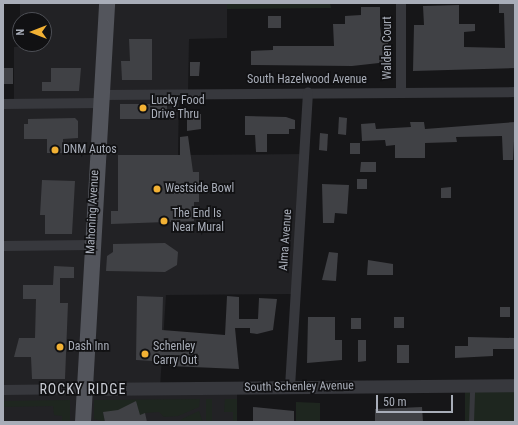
<!DOCTYPE html>
<style>
body{margin:0}
#map{position:relative;width:518px;height:425px;overflow:hidden;background:#161618;font-family:"Roboto Condensed",sans-serif}
div>[style]{position:absolute}
.built>*{inset:0;background:#222225}
.green>*{inset:0;background:#1e261f}
.building>*{inset:0;background:#404145}
.service>*{height:5px;margin:-2.5px;padding:0 2.5px;transform-origin:2.5px;border-radius:2.5px;background:#37383d}
.minor>*{height:10px;margin:-5px;padding:0 5px;transform-origin:5px;border-radius:5px;background:#37383d}
.tertiary>*{height:13px;margin:-6.5px;padding:0 6.5px;transform-origin:6.5px;border-radius:6.5px;background:#37383d}
.primary>*{height:16px;margin:-8px;padding:0 8px;transform-origin:8px;border-radius:8px;background:#53555c}
.dots>*{width:11px;height:11px;translate:-50% -50%;box-sizing:border-box;border:2px solid #111113;border-radius:50%}
span{translate:-50% -50%;white-space:nowrap;text-align:center;line-height:1.15;-webkit-text-stroke:3.5px #111113;paint-order:stroke}
.street-label{font-size:12px;color:#a8adb8}
.poi-label{font-size:12px;color:#a8adb8}
.left{translate:0 -50%;text-align:left}
.quarter-label{font-size:14px;color:#c9ccd4;letter-spacing:1px}
.frame{position:absolute;inset:0;border:4px solid #a8adb8;pointer-events:none}
.north{position:absolute;left:12px;top:12px;width:40px;height:40px;box-sizing:border-box;background:#111113;border:1px solid #4d4f55;border-radius:50%;rotate:270deg;font-size:11px;font-weight:700;line-height:16px;text-align:center;color:#a8adb8}
.north::after{content:'';display:block;margin:auto;width:14px;height:18px;background:#f2b134;clip-path:polygon(50% 0,100% 100%,50% 72%,0 100%)}
.scale{position:absolute;left:376px;top:395px;width:77px;height:18px;box-sizing:border-box;border:2px solid #a8adb8;border-top:0;padding-left:5px;font-size:12px;line-height:14px;white-space:nowrap;color:#a8adb8;-webkit-text-stroke:3px #111113;paint-order:stroke}
</style>
<div id="map">
<div class="built">
<div style="clip-path:polygon(20px 3px,227px 3px,227px 38px,189px 39px,188px 94px,179px 94px,178px 155px,304px 154px,295px 294px,166px 295px,160px 388px,237px 388px,237px 422px,3px 422px,3px 104px,14px 103px,14px 47px,44px 44px,44px 20px,20px 20px)"></div>
</div>
<div class="green">
<div style="clip-path:polygon(227px 3px,330px 3px,331px 8px,227px 9px)"></div>
<div style="clip-path:polygon(515px 385px,515px 422px,465px 422px,465px 386px)"></div>
<div style="clip-path:polygon(200px 399px,199px 407px,178px 416px,164px 417px,159px 412px,145px 413px,142px 417px,115px 412px,103px 413px,105px 422px,94px 419px,94px 400px)"></div>
<div style="clip-path:polygon(206px 399px,212px 399px,212px 422px,206px 422px)"></div>
<div style="clip-path:polygon(225px 399px,237px 399px,237px 422px,233px 422px,233px 412px,224px 412px)"></div>
<div style="clip-path:polygon(70px 400px,70px 422px,62px 422px,62px 416px,54px 415px,53px 406px,3px 407px,3px 401px)"></div>
<div style="clip-path:polygon(296px 402px,320px 403px,320px 422px,296px 422px)"></div>
<div style="clip-path:polygon(199px 411px,203px 422px,179px 422px,182px 419px)"></div>
</div>
<div class="building">
<div style="clip-path:polygon(499px 4px,514px 4px,515px 68px,413px 71px,414px 25px,424px 25px,423px 6px,459px 5px,459px 24px,475px 24px,475px 31px,464px 32px,464px 47px,505px 48px,504px 13px,499px 13px)"></div>
<div style="clip-path:polygon(361px 7px,380px 7px,380px 26px,382px 41px,388px 41px,388px 62px,352px 66px,251px 65px,251px 51px,273px 50px,273px 46px,334px 46px,333px 24px,345px 24px,345px 16px,361px 15px)"></div>
<div style="clip-path:polygon(268px 16px,281px 16px,281px 28px,268px 28px)"></div>
<div style="clip-path:polygon(129px 39px,152px 39px,152px 80px,122px 80px,121px 61px,130px 61px)"></div>
<div style="clip-path:polygon(190px 62px,200px 62px,199px 76px,190px 76px)"></div>
<div style="clip-path:polygon(3px 68px,13px 68px,13px 84px,3px 84px)"></div>
<div style="clip-path:polygon(51px 68px,81px 68px,79px 91px,42px 91px,42px 82px,51px 82px)"></div>
<div style="clip-path:polygon(120px 104px,167px 104px,167px 119px,120px 119px)"></div>
<div style="clip-path:polygon(187px 114px,201px 114px,201px 129px,187px 131px)"></div>
<div style="clip-path:polygon(245px 116px,286px 117px,295px 120px,295px 129px,289px 129px,289px 134px,267px 134px,267px 152px,256px 152px,255px 135px,245px 135px)"></div>
<div style="clip-path:polygon(339px 117px,347px 118px,346px 135px,338px 134px)"></div>
<div style="clip-path:polygon(75px 118px,78px 121px,78px 138px,63px 139px,63px 153px,47px 153px,47px 139px,24px 139px,24px 124px,28px 124px,28px 119px)"></div>
<div style="clip-path:polygon(410px 122px,424px 122px,425px 129px,515px 122px,513px 160px,503px 160px,502px 136px,456px 137px,457px 142px,425px 143px,425px 158px,395px 158px,395px 145px,386px 146px,385px 140px,362px 141px,361px 124px,375px 123px,376px 129px,411px 127px)"></div>
<div style="clip-path:polygon(320px 133px,328px 134px,327px 151px,319px 150px)"></div>
<div style="clip-path:polygon(188px 136px,193px 172px,199px 172px,199px 202px,194px 202px,194px 221px,111px 224px,111px 211px,118px 211px,118px 155px,180px 155px,180px 137px)"></div>
<div style="clip-path:polygon(350px 143px,360px 143px,360px 154px,350px 154px)"></div>
<div style="clip-path:polygon(361px 162px,376px 162px,376px 172px,360px 172px)"></div>
<div style="clip-path:polygon(357px 179px,367px 179px,367px 189px,357px 189px)"></div>
<div style="clip-path:polygon(42px 180px,75px 181px,72px 234px,45px 234px,45px 215px,40px 215px)"></div>
<div style="clip-path:polygon(322px 184px,349px 185px,347px 214px,335px 213px,334px 223px,323px 223px)"></div>
<div style="clip-path:polygon(451px 187px,451px 198px,441px 198px,441px 188px)"></div>
<div style="clip-path:polygon(165px 243px,178px 252px,177px 265px,165px 272px,106px 271px,107px 256px,113px 252px,113px 244px)"></div>
<div style="clip-path:polygon(329px 252px,338px 253px,336px 281px,322px 280px)"></div>
<div style="clip-path:polygon(368px 260px,393px 264px,393px 275px,367px 275px)"></div>
<div style="clip-path:polygon(54px 266px,74px 267px,74px 278px,60px 278px,60px 303px,68px 303px,65px 379px,32px 379px,31px 357px,14px 357px,19px 338px,35px 338px,36px 299px,23px 299px,23px 285px,53px 285px)"></div>
<div style="clip-path:polygon(137px 296px,163px 297px,162px 330px,225px 335px,227px 296px,239px 297px,239px 319px,258px 319px,259px 298px,277px 299px,273px 330px,257px 334px,250px 333px,250px 328px,235px 328px,239px 369px,169px 366px,169px 362px,136px 360px)"></div>
<div style="clip-path:polygon(500px 307px,510px 307px,510px 317px,500px 317px)"></div>
<div style="clip-path:polygon(308px 317px,335px 317px,335px 340px,342px 340px,342px 360px,307px 363px)"></div>
<div style="clip-path:polygon(394px 317px,404px 317px,404px 328px,394px 328px)"></div>
<div style="clip-path:polygon(351px 318px,361px 318px,361px 329px,351px 329px)"></div>
<div style="clip-path:polygon(468px 337px,515px 338px,515px 349px,493px 349px,493px 356px,455px 358px,455px 346px,468px 346px)"></div>
<div style="clip-path:polygon(358px 340px,366px 340px,366px 361px,358px 362px)"></div>
<div style="clip-path:polygon(397px 345px,409px 345px,409px 363px,397px 363px)"></div>
<div style="clip-path:polygon(136px 401px,140px 415px,145px 413px,147px 422px,105px 422px,103px 412px,118px 410px)"></div>
<div style="clip-path:polygon(253px 407px,294px 411px,294px 422px,253px 422px)"></div>
<div style="clip-path:polygon(422px 407px,423px 422px,375px 422px,375px 409px)"></div>
</div>
<div class="service">
<div style="left:471px;top:422px;width:35px;rotate:-88deg"></div>
</div>
<div class="minor">
<div style="left:401px;top:3px;width:90px;rotate:90deg"></div>
<div style="left:100px;top:95px;width:415px;rotate:-0.4deg"></div>
<div style="left:3px;top:104px;width:97px;rotate:-0.6deg"></div>
<div style="left:3px;top:246px;width:88px;rotate:-0.7deg"></div>
<div style="left:290px;top:387px;width:295px;rotate:-86.5deg"></div>
<div style="left:3px;top:390px;width:80px;rotate:-0.7deg"></div>
</div>
<div class="tertiary">
<div style="left:83px;top:389px;width:432px;rotate:-0.5deg"></div>
</div>
<div class="primary">
<div style="left:83px;top:422px;width:420px;rotate:-86.7deg"></div>
</div>
<div class="dots">
<div style="left:143px;top:108px;background:#f2b134"></div>
<div style="left:55px;top:150px;background:#f2b134"></div>
<div style="left:157px;top:189px;background:#f2b134"></div>
<div style="left:164px;top:221px;background:#f2b134"></div>
<div style="left:60px;top:347px;background:#f2b134"></div>
<div style="left:145px;top:354px;background:#f2b134"></div>
</div>
<div class="street-label">
<span style="left:388px;top:48px;rotate:-90deg">Walden Court</span>
<span style="left:307px;top:80px">South Hazelwood Avenue</span>
<span style="left:93px;top:212px;rotate:-87deg">Mahoning Avenue</span>
<span style="left:286px;top:240px;rotate:-86deg">Alma Avenue</span>
<span style="left:299px;top:387px;rotate:-1deg">South Schenley Avenue</span>
</div>
<div class="poi-label">
<span class="left" style="left:151px;top:108px">Lucky Food<br>Drive Thru</span>
<span class="left" style="left:63px;top:150px">DNM Autos</span>
<span class="left" style="left:165px;top:189px">Westside Bowl</span>
<span class="left" style="left:172px;top:221px">The End Is<br>Near Mural</span>
<span class="left" style="left:68px;top:347px">Dash Inn</span>
<span class="left" style="left:153px;top:354px">Schenley<br>Carry Out</span>
</div>
<div class="quarter-label">
<span style="left:83px;top:389px">ROCKY RIDGE</span>
</div>
<div class="frame"></div>
<div class="north">N</div>
<div class="scale">50 m</div>
</div>
